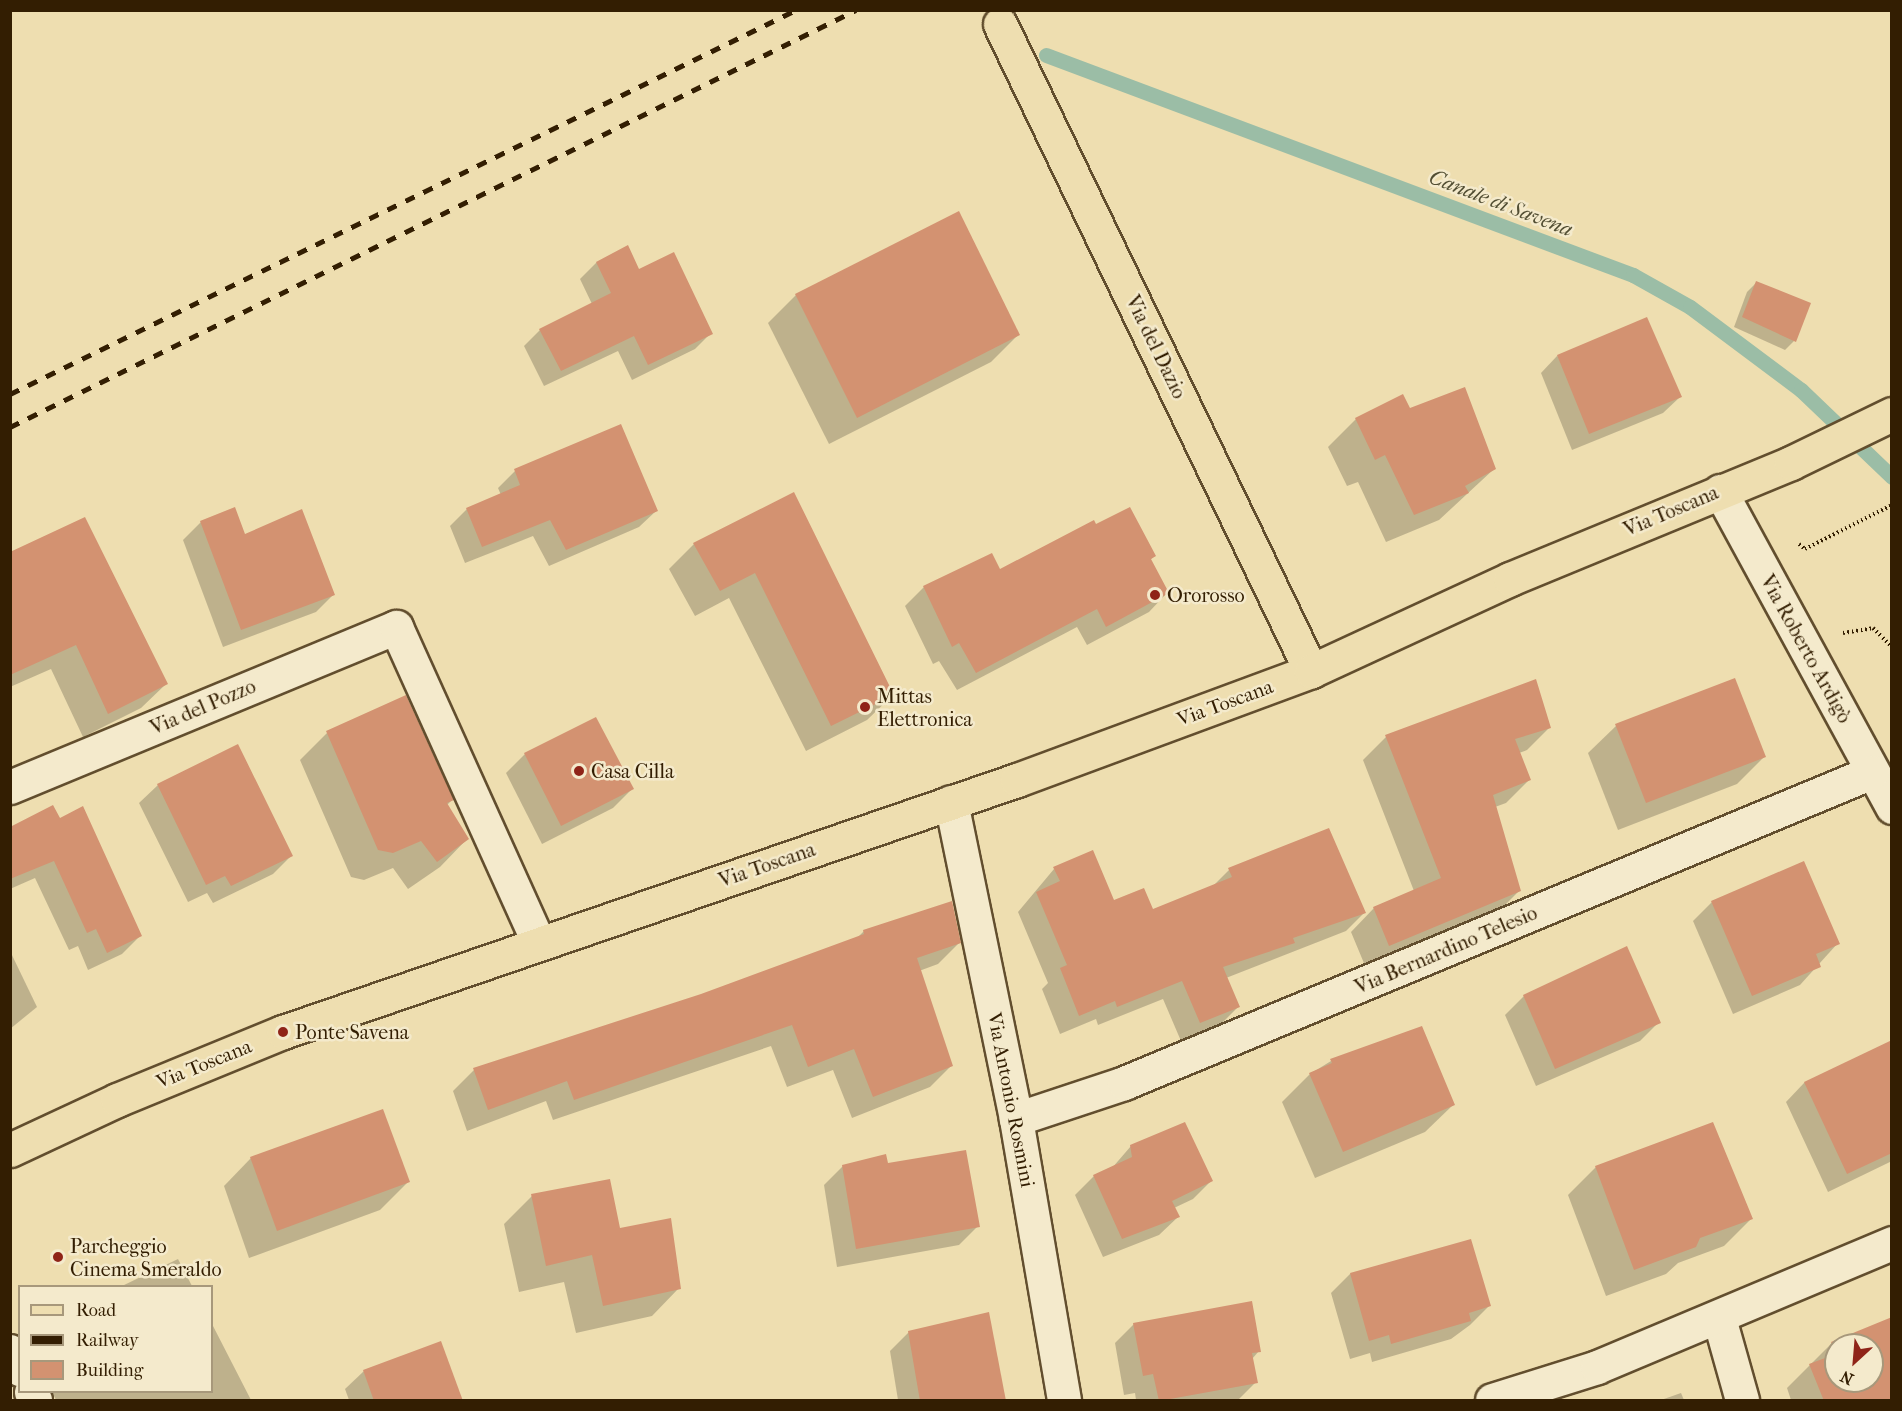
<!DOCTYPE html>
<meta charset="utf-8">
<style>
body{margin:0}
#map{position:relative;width:1902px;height:1411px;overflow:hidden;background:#eedeb0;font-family:"IM FELL French Canon",serif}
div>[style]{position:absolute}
.shadow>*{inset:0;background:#0003}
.stream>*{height:15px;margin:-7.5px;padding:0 7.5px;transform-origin:7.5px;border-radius:7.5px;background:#9bbda6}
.building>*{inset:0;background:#d39271}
.path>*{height:4px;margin-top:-2px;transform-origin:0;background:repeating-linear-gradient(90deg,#331e02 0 1.5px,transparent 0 4.5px)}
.roads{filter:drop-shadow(2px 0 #624e2e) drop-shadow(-2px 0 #624e2e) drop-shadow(0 2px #624e2e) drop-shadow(0 -2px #624e2e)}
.minor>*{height:33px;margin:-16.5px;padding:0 16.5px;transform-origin:16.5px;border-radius:16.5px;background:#f4eacc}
.major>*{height:33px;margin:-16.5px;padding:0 16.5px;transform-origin:16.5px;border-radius:16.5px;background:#eedeb0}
.rail>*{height:4.5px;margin-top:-2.25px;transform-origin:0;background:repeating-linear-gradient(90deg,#331e02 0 10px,transparent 0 20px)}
.dots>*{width:16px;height:16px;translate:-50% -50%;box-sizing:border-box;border:3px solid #f4eacc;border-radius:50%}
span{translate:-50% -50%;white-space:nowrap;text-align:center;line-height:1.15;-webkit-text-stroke:5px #f4eacc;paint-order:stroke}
.street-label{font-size:20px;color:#331e02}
.poi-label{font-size:20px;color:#331e02}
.left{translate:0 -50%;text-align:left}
.water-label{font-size:21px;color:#524e33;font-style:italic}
.frame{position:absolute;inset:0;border:12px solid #331e02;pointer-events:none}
.legend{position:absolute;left:18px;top:1285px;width:195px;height:108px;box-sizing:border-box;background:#f4eacc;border:2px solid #a7987b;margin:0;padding:8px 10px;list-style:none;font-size:18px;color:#331e02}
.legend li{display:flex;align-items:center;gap:12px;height:30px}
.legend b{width:30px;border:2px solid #a7987b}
.north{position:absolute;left:1824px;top:1333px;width:60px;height:60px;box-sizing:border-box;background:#f4eacc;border:2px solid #a7987b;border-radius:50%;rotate:206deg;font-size:16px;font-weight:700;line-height:24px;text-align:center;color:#331e02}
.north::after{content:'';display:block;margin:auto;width:21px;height:27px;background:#8f2418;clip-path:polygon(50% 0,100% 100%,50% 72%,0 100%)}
</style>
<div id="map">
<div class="shadow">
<div style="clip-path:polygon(627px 247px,639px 271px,711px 333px,695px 349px,632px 380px,618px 351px,544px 386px,524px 346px,540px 330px,592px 304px,580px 279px,596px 263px)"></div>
<div style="clip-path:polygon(1756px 283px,1794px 341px,1785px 350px,1734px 327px,1747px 292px)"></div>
<div style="clip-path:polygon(796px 295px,1019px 334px,991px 362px,829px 444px,768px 323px)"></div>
<div style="clip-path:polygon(1557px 356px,1680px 397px,1663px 413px,1572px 450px,1541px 373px)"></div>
<div style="clip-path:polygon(1409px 410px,1494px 469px,1439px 520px,1386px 542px,1358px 482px,1347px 486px,1328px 447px,1356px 419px)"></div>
<div style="clip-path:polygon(515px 471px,656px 511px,639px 527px,549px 566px,533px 536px,465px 563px,450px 526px,467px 509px,501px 495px,498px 488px)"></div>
<div style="clip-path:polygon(793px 494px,893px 695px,867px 720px,806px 751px,729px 598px,695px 616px,669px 569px,694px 544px)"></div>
<div style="clip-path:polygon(201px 522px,244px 536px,334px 594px,316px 612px,223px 647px,183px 540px)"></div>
<div style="clip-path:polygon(1096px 526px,1154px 556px,1150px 560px,1167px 593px,1149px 612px,1087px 645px,1077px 627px,957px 690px,939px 661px,933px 664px,905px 606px,924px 587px,1000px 571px)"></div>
<div style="clip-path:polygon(10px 601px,166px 684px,141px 708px,83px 737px,51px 669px,10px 687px)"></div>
<div style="clip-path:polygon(1616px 726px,1764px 757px,1737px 784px,1618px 830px,1588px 753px)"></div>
<div style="clip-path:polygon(1550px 727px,1527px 750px,1519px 753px,1529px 780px,1506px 803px,1495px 807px,1519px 891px,1496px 914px,1366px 968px,1351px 932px,1374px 908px,1414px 891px,1363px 760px,1386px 737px)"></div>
<div style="clip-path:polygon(327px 733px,452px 800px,447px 805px,467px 839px,440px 867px,408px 889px,393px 868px,364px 880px,351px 877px,300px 760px)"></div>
<div style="clip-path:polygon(525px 754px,632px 789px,613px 808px,542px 844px,506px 773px)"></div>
<div style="clip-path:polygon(158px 785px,291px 856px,273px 874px,213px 903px,207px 893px,188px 902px,139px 803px)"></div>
<div style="clip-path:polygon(52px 807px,140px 936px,122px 954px,88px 970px,78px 946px,69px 950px,35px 878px,10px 889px,10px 829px)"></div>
<div style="clip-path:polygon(1054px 869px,1113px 902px,1152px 911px,1212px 887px,1229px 870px,1365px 912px,1346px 931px,1226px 978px,1238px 1007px,1219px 1026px,1181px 1041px,1163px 999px,1098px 1025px,1096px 1019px,1060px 1034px,1042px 989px,1048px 983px,1018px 912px)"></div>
<div style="clip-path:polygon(1712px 902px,1838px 943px,1800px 985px,1733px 1014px,1693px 921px)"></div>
<div style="clip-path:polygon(864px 931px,959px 943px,938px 964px,919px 971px,951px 1066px,930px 1087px,852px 1118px,833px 1070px,787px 1087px,771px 1046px,553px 1120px,546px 1101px,467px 1131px,453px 1091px,474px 1070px,701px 995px,857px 938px)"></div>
<div style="clip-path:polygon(1626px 948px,1659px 1022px,1640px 1041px,1536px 1086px,1505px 1015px,1524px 996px)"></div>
<div style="clip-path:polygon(10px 951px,37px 1007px,10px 1029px)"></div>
<div style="clip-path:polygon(1892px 1041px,1892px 1161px,1828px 1192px,1786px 1102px,1804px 1083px)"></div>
<div style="clip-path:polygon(1331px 1061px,1453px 1105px,1425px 1132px,1315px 1178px,1282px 1102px,1310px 1074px)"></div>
<div style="clip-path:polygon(1131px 1146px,1211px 1181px,1193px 1199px,1174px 1208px,1178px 1217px,1159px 1235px,1103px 1257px,1075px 1195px,1094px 1176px,1112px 1168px)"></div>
<div style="clip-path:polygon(251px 1158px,408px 1182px,380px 1210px,249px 1258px,224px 1186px)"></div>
<div style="clip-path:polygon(843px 1166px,978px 1226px,959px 1245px,837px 1267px,824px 1185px)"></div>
<div style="clip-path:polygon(1596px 1167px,1752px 1218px,1724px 1246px,1678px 1263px,1666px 1274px,1606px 1296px,1568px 1195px)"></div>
<div style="clip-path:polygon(532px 1196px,619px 1230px,679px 1288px,652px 1316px,576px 1333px,564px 1282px,519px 1292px,504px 1224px)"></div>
<div style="clip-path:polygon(1470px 1241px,1489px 1306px,1470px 1325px,1451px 1339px,1372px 1362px,1370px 1353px,1350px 1359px,1331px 1293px,1350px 1274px)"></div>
<div style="clip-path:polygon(178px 1259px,192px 1286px,122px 1286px)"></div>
<div style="clip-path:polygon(evenodd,1892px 1319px,1892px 1400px,1791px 1400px,1787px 1388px,1832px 1343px,1892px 1319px,1836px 1345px,1872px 1345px,1872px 1381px,1836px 1381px,1836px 1345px)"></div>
<div style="clip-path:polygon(212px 1324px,251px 1400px,56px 1400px,52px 1392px,212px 1392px)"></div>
<div style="clip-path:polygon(1134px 1324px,1259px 1351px,1252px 1359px,1256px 1382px,1238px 1400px,1136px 1400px,1135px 1393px,1124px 1395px,1115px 1343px)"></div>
<div style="clip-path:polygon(909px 1332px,1005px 1400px,898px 1400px,890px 1351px)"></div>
<div style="clip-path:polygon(364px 1371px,461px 1400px,349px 1400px,345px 1389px)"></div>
<div style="clip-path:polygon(1681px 1393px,1684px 1400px,1661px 1400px)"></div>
</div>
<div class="stream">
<div style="left:1046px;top:55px;width:627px;rotate:20.55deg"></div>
<div style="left:1633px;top:275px;width:65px;rotate:29.3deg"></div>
<div style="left:1690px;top:307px;width:139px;rotate:36.8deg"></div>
<div style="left:1801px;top:390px;width:126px;rotate:43.7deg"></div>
</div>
<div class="building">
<div style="clip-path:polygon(959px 211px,1020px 335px,857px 418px,795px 294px)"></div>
<div style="clip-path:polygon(628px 245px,639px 269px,674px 252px,713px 334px,648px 365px,634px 336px,561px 371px,539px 329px,611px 293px,596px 262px)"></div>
<div style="clip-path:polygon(1756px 281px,1811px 303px,1796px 342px,1742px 317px)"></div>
<div style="clip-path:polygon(1647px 317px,1682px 397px,1589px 434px,1557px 355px)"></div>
<div style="clip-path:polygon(1465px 387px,1496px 469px,1465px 486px,1469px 493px,1414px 515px,1385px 455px,1375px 460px,1355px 418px,1403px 394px,1410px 408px)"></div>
<div style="clip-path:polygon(621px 424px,658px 511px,566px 550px,550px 520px,482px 547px,466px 508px,520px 485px,514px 469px)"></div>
<div style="clip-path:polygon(794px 492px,894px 695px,831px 726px,755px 573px,720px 591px,693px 543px)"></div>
<div style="clip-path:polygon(235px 507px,245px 534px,302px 509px,335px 595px,241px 630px,200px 521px)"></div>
<div style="clip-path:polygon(1130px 507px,1156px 556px,1151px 559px,1169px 593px,1106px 627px,1097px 609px,976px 673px,959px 643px,952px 647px,923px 586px,992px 553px,1000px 569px,1094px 520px,1096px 524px)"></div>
<div style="clip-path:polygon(85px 517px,168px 684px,108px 714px,76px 645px,10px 675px,10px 552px)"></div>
<div style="clip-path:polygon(1735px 678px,1766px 757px,1646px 803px,1615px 724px)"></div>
<div style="clip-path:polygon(1536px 679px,1551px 728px,1515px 739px,1531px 780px,1493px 795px,1521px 891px,1389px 946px,1373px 907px,1441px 878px,1385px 735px)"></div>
<div style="clip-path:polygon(406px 695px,454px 800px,447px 803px,469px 839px,437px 862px,421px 841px,393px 853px,378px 850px,326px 731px)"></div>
<div style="clip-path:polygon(596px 717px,634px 789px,561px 826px,524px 753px)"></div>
<div style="clip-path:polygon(238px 744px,293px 856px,231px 886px,225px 876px,206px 885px,157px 784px)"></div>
<div style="clip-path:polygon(53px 805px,60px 818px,83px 806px,142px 936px,107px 953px,96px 929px,87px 933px,54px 861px,10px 879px,10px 827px)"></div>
<div style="clip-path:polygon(1329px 828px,1366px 913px,1293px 938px,1295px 943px,1223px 967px,1240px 1007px,1200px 1023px,1182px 981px,1117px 1007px,1115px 1001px,1079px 1016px,1060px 968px,1067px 965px,1036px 892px,1060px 881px,1053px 867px,1093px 850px,1114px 900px,1144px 888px,1153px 909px,1232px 877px,1228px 868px)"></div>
<div style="clip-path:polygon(1804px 861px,1840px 944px,1816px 954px,1821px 967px,1752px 996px,1711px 901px)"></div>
<div style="clip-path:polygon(952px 901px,961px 943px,917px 958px,953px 1066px,873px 1097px,854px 1049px,808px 1067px,792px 1025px,574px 1100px,567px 1081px,488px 1110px,473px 1068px,701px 994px,864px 934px,863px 930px)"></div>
<div style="clip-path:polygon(1627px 946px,1661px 1023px,1555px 1069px,1523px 995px)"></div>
<div style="clip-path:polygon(1422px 1026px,1455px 1105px,1343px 1152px,1309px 1073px,1332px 1063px,1330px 1059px)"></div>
<div style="clip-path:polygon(1892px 1040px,1892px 1153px,1847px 1174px,1804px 1082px)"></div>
<div style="clip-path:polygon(383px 1109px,410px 1182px,277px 1231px,250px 1157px)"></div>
<div style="clip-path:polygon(1185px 1122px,1213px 1181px,1172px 1201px,1180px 1217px,1122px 1239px,1093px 1175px,1132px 1157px,1130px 1145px)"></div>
<div style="clip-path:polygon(1713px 1122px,1753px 1219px,1700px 1238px,1696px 1247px,1634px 1270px,1595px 1166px)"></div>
<div style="clip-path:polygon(966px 1150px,980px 1227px,856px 1249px,842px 1165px,886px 1154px,888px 1163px)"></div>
<div style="clip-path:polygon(610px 1179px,620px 1228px,671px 1218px,681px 1289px,603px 1306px,592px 1255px,546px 1266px,531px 1194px)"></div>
<div style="clip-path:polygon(1471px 1239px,1491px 1306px,1469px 1313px,1471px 1321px,1391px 1344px,1389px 1335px,1369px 1341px,1350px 1273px)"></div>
<div style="clip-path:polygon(1252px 1301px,1261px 1352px,1252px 1353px,1258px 1383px,1159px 1401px,1153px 1374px,1143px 1376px,1133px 1323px)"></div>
<div style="clip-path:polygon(989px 1312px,1006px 1401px,920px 1401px,908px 1331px)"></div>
<div style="clip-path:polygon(evenodd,1892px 1317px,1892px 1401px,1824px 1401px,1809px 1364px,1836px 1354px,1831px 1342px,1892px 1317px,1836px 1345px,1872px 1345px,1872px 1381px,1836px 1381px,1836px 1345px)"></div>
<div style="clip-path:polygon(441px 1341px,463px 1401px,374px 1401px,363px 1370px)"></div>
</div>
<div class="path">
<div style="left:1799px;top:544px;width:8px;rotate:40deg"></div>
<div style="left:1805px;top:549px;width:97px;rotate:-26.8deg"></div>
<div style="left:1843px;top:633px;width:30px;rotate:-9deg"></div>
<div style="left:1873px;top:628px;width:27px;rotate:45deg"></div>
</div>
<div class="roads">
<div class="minor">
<div style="left:1720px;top:491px;width:360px;rotate:61.4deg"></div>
<div style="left:10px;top:787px;width:418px;rotate:-22.5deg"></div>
<div style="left:396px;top:627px;width:347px;rotate:65.7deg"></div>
<div style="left:951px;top:802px;width:324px;rotate:78.4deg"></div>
<div style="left:1016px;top:1119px;width:285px;rotate:80.3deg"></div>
<div style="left:1016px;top:1119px;width:114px;rotate:-18.4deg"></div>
<div style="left:1124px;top:1083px;width:810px;rotate:-22.58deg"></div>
<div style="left:1719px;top:1318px;width:85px;rotate:74.3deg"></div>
<div style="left:10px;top:1351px;width:21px;rotate:61deg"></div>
<div style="left:31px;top:1392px;width:9px;rotate:63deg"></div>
<div style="left:1492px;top:1400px;width:110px;rotate:-17.4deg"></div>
<div style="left:1597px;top:1367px;width:320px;rotate:-22.8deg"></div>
</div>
<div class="major">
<div style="left:1000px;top:24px;width:718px;rotate:64.33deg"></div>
<div style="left:10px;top:1150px;width:118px;rotate:-25deg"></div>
<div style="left:117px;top:1100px;width:179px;rotate:-22.3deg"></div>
<div style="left:283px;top:1032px;width:776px;rotate:-18.95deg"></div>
<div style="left:1017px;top:780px;width:314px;rotate:-20.3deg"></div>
<div style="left:1311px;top:671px;width:219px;rotate:-24.8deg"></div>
<div style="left:1510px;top:579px;width:304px;rotate:-22.4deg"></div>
<div style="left:1791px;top:463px;width:112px;rotate:-25.9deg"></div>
</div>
</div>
<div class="rail">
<div style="left:10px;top:394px;width:875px;rotate:-26.04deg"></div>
<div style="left:10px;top:427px;width:943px;rotate:-26.24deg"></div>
</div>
<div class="dots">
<div style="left:1155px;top:595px;background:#8f2418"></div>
<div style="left:865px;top:707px;background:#8f2418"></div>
<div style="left:579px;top:771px;background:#8f2418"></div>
<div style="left:283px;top:1032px;background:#8f2418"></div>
<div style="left:58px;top:1257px;background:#8f2418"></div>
</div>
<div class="street-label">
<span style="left:1156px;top:347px;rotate:64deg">Via del Dazio</span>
<span style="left:1671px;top:511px;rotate:-23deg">Via Toscana</span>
<span style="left:1806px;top:649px;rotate:61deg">Via Roberto Ardigò</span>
<span style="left:1225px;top:703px;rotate:-20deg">Via Toscana</span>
<span style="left:203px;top:707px;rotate:-23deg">Via del Pozzo</span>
<span style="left:767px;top:865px;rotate:-19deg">Via Toscana</span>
<span style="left:1446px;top:950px;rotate:-23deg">Via Bernardino Telesio</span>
<span style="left:204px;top:1064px;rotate:-22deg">Via Toscana</span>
<span style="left:1011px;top:1100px;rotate:79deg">Via Antonio Rosmini</span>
</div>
<div class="poi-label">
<span class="left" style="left:1167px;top:595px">Ororosso</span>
<span class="left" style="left:877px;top:708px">Mittas<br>Elettronica</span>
<span class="left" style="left:591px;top:771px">Casa Cilla</span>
<span class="left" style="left:295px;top:1032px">Ponte Savena</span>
<span class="left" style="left:70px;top:1258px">Parcheggio<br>Cinema Smeraldo</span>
</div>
<div class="water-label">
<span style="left:1501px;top:203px;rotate:21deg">Canale di Savena</span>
</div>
<div class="frame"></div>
<ul class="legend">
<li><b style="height:8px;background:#eedeb0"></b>Road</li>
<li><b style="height:8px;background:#331e02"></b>Railway</li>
<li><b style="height:16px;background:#d39271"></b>Building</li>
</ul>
<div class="north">N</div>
</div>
